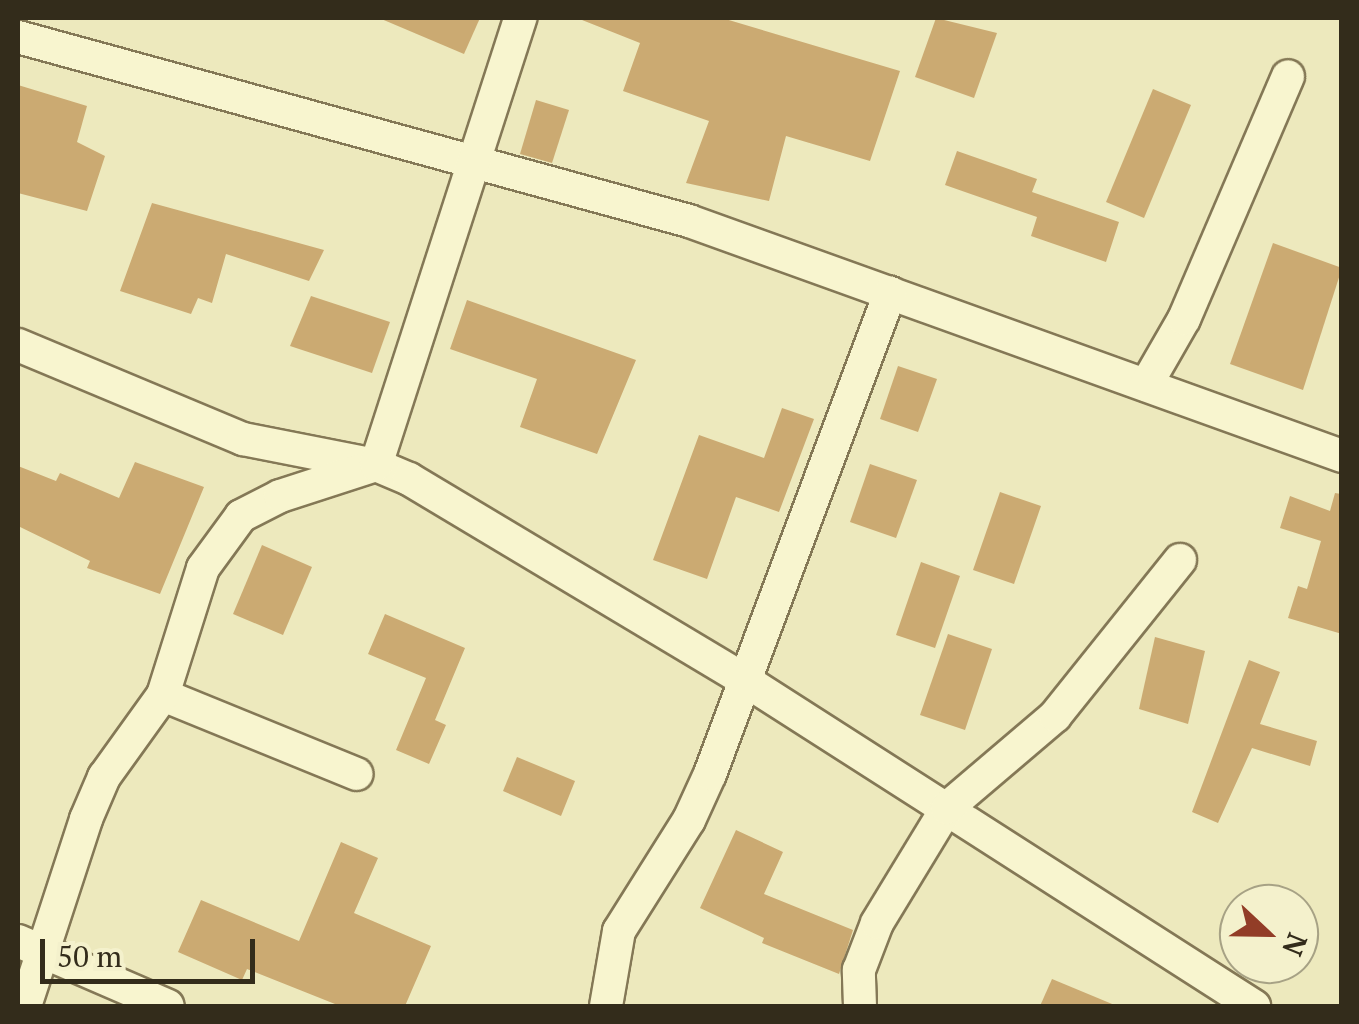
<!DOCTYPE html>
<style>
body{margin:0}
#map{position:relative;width:1359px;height:1024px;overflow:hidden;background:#ede9bd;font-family:"PT Serif",serif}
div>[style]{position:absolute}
.building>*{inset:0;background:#cbaa72}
.roads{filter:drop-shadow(2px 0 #847856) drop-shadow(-2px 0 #847856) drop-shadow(0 2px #847856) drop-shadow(0 -2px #847856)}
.minor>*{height:32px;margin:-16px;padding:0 16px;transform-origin:16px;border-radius:16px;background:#f8f5cf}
span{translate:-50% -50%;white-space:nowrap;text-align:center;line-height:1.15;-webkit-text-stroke:8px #f4f1cc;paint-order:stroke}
.frame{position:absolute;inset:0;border:20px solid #332c1b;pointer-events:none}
.north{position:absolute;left:1219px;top:884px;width:100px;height:100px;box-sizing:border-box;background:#f4f1cc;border:2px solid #a7a285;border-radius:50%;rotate:112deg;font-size:28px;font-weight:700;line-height:40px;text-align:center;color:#332c1b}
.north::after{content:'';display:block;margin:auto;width:35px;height:45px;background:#923d27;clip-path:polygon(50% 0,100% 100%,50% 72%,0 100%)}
.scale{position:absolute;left:40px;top:939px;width:215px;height:45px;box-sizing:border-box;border:5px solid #332c1b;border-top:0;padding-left:12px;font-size:30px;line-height:35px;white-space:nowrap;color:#332c1b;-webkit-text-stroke:8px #f4f1cc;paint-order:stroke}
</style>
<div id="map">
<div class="building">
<div style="clip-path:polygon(379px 18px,480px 18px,464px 54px)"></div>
<div style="clip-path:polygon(577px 18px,722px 18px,900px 71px,870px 161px,786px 136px,769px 201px,686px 183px,709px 121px,623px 91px,640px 43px)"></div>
<div style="clip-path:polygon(936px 18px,997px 33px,974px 98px,915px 77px)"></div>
<div style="clip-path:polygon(18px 85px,87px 106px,77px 142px,105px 156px,87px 211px,18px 193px)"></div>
<div style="clip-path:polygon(1153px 89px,1191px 105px,1144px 218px,1106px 202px)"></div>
<div style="clip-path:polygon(536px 100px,569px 110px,552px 163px,520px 154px)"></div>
<div style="clip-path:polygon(957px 151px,1037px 179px,1032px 192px,1119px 222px,1106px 262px,1031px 236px,1037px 217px,945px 185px)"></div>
<div style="clip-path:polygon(152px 203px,324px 250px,309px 281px,226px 254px,212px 303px,198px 298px,191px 314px,120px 291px)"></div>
<div style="clip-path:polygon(1273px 243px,1342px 268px,1303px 390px,1230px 364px)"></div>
<div style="clip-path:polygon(311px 296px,390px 322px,372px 373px,290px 346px)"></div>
<div style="clip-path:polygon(467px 300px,636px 360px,597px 454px,520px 427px,537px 379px,450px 349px)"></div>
<div style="clip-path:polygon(898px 366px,937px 379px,918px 432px,880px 419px)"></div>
<div style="clip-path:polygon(782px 408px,814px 419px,779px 512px,736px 497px,707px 579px,653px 560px,699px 435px,764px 458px)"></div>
<div style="clip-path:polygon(135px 462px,204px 487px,160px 594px,87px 568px,90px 561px,18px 526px,18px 466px,56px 481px,60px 473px,119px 498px)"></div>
<div style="clip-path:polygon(870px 464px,917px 480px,896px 538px,850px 522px)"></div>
<div style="clip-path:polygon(1000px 492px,1041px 506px,1014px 584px,973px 570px)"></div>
<div style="clip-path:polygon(1335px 493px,1341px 494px,1342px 634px,1288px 618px,1298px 586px,1307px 589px,1321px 541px,1280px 528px,1290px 496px,1330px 511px)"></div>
<div style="clip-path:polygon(262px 545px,312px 567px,283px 635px,233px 614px)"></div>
<div style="clip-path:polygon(921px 562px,960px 576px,935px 648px,896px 635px)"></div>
<div style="clip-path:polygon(385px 614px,465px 648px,435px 720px,446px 725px,429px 764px,396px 750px,426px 678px,368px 654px)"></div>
<div style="clip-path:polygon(948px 634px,992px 649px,965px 730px,920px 715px)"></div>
<div style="clip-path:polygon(1155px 637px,1205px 651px,1188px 724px,1139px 709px)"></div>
<div style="clip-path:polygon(1249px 660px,1280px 672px,1260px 724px,1317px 741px,1310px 766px,1252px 748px,1218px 823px,1192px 812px)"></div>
<div style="clip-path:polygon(517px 757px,575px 781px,561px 816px,503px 791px)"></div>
<div style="clip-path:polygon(736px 830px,783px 852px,764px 894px,853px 930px,839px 974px,762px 943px,764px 938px,700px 908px)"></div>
<div style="clip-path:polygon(341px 842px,378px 858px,354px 913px,431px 946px,405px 1006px,340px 1006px,247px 969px,242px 980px,178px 952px,201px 900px,299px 941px)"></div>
<div style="clip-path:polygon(1052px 979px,1117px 1006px,1040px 1006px)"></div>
</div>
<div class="roads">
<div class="minor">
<div style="left:18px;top:37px;width:696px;rotate:15.33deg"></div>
<div style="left:689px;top:221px;width:694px;rotate:19.79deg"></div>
<div style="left:18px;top:345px;width:244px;rotate:22.7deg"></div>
<div style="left:243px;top:439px;width:136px;rotate:11.1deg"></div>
<div style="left:376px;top:465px;width:36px;rotate:23deg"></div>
<div style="left:409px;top:479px;width:389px;rotate:30.9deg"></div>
<div style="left:743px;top:679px;width:607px;rotate:32.62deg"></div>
<div style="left:1146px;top:385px;width:76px;rotate:-60.1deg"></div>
<div style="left:1184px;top:319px;width:264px;rotate:-66.8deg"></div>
<div style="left:163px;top:695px;width:209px;rotate:22.2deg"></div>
<div style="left:18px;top:941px;width:163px;rotate:23.4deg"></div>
<div style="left:25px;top:1006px;width:197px;rotate:-71.9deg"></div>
<div style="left:86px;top:819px;width:46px;rotate:-66.8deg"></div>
<div style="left:104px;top:777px;width:101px;rotate:-54.3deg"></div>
<div style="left:163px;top:695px;width:133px;rotate:-72.5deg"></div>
<div style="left:203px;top:568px;width:64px;rotate:-53.8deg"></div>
<div style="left:241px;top:516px;width:44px;rotate:-27.1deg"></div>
<div style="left:280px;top:496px;width:101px;rotate:-17.9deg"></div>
<div style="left:376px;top:465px;width:470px;rotate:-72.1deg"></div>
<div style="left:606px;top:1006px;width:76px;rotate:-80.2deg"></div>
<div style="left:619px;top:931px;width:131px;rotate:-57.8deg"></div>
<div style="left:689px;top:820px;width:51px;rotate:-65.5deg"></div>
<div style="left:710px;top:774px;width:514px;rotate:-69.48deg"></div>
<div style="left:860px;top:1006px;width:36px;rotate:-92deg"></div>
<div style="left:859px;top:970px;width:50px;rotate:-69deg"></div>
<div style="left:877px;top:923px;width:135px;rotate:-58.7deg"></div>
<div style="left:947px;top:808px;width:142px;rotate:-40.4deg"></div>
<div style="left:1055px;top:716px;width:200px;rotate:-51.3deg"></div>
</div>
</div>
<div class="frame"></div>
<div class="north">N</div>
<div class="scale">50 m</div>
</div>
